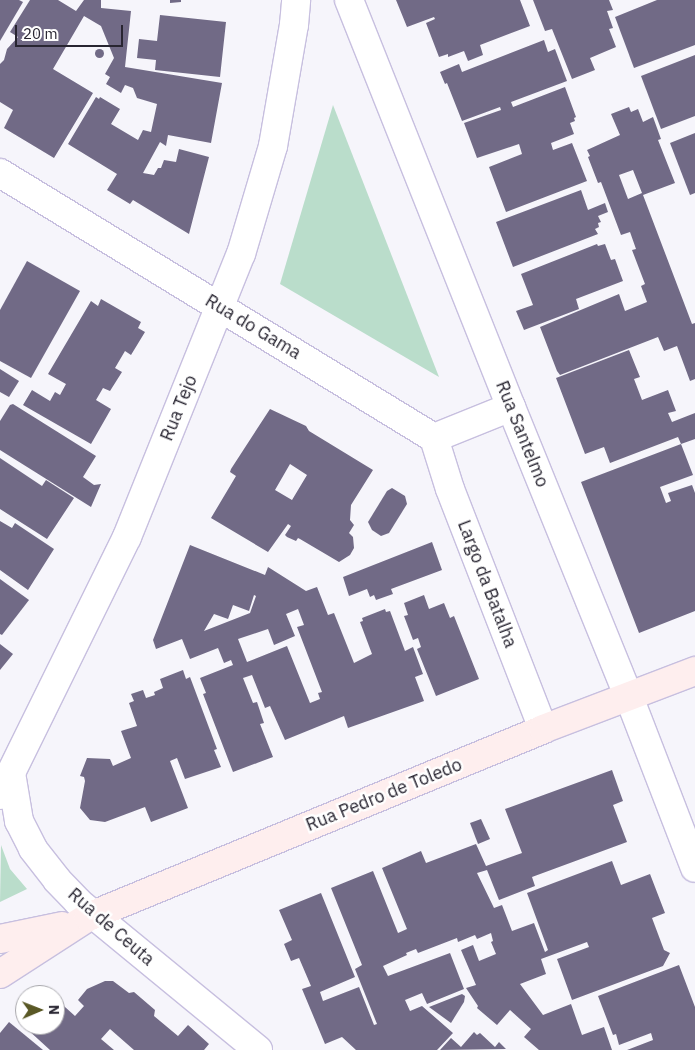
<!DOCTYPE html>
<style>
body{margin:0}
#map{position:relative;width:695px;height:1050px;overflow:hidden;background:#f6f5fb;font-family:"IBM Plex Sans",sans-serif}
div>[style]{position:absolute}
.green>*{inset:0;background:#baddcb}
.building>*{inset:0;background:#716a86}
.round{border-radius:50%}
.roads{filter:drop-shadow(1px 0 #c7bfdf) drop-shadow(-1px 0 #c7bfdf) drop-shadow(0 1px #c7bfdf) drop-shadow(0 -1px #c7bfdf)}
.street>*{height:28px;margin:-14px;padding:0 14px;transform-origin:14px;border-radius:14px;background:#fff}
.secondary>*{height:28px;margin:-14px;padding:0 14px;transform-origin:14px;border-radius:14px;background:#feeeee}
span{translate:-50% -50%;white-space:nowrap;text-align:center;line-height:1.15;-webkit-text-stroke:5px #fff;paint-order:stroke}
.street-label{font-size:18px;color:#282531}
.north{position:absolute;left:15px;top:985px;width:50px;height:50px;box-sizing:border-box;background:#fff;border:1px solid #a9a8ad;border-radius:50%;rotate:89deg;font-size:14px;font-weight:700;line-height:20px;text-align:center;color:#282531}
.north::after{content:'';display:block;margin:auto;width:18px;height:22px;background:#595825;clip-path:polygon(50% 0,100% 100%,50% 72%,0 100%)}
.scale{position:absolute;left:15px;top:25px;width:108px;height:22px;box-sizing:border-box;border:2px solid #282531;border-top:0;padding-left:6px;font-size:15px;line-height:18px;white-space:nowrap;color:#282531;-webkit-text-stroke:4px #fff;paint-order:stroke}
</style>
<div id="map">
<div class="green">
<div style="clip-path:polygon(333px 105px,439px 377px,280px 284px)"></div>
<div style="clip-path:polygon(1px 845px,10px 869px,27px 889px,0 902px)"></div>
</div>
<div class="building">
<div style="clip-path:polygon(0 0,19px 0,23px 2px,0 41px)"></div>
<div style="clip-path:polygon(30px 0,58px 0,76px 11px,84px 0,101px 0,101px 8px,131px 11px,125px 67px,222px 83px,211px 143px,168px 135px,166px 146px,160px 142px,143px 173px,154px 175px,158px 168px,161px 168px,164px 160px,176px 162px,179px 149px,209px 157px,189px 234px,133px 200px,130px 204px,107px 190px,117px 174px,68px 144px,96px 97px,99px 99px,100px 97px,120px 109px,111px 124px,138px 140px,143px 130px,151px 132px,157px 104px,137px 98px,133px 88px,125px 85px,121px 93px,106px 84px,110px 77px,105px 74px,114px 58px,101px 26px,84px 16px,53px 69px,93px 93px,54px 158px,4px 128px,13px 110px,0 102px,0 64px,4px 60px,7px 49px,18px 37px,10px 32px)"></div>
<div style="clip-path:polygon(170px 0,181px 0,181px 2px,170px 3px)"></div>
<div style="clip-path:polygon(396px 0,520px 0,530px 26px,480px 45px,483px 55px,468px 61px,464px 51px,448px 57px,448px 54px,439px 57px,426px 23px,435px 19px,434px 17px,407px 27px)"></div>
<div style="clip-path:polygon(533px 0,609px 0,613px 10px,607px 11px,613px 28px,609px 29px,616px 47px,590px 58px,595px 70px,572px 79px,552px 29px,545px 31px)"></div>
<div style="clip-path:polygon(657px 0,695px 0,695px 45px,634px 68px,615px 17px)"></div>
<div style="clip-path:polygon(160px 15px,226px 22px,220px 77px,155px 70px,156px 60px,137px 58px,139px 39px,157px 41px)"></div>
<div style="clip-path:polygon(544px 40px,548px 52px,555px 49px,567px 81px,511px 102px,513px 107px,565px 87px,576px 117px,574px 118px,575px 121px,570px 123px,574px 134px,551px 143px,553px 150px,572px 143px,587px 181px,506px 212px,489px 167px,522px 154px,519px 144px,477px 158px,464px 123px,501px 110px,500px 107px,462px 121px,447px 83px,445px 84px,440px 72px,459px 64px,462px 72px)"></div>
<div class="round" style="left:94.5px;top:48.5px;width:9px;height:9px"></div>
<div style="clip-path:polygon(695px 55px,695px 116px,661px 129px,641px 76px)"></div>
<div style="clip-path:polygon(evenodd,629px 107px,631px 112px,638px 109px,643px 122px,653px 117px,661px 139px,658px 140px,675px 183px,643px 195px,692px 324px,695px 323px,695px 379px,690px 381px,677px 346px,664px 351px,658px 337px,560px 375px,557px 371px,540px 327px,619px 294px,625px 311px,647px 302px,641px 286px,645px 284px,632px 250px,636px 249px,630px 232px,621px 235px,601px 182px,598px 183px,588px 157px,590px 156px,587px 150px,620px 135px,611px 114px,629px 107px,633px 170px,642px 193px,628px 199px,619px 175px,633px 170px)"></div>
<div style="clip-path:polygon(695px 133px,695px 193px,690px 195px,670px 143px)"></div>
<div style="clip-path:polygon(581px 190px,588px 210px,605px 203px,608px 212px,598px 216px,601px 222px,598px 223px,599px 227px,595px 229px,598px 234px,513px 267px,496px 222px)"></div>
<div style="clip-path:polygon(597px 244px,598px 246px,605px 244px,611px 260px,615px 259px,623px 281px,576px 299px,579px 309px,524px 330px,516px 311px,533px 305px,521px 274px)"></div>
<div style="clip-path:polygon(27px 261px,80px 291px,31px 378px,0 361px,0 310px)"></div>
<div style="clip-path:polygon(101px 299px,141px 322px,138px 328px,145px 332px,131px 355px,125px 351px,115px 368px,122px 372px,110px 391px,103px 388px,96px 400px,111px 409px,91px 444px,23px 405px,32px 390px,50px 401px,55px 392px,60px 395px,66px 384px,48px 374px,91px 301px,98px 306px)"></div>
<div style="clip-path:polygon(629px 350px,640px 377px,634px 379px,642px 400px,668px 390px,676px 411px,668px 413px,672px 422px,695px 413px,695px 439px,681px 444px,678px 437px,610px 463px,604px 447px,585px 454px,556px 378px)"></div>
<div style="clip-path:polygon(0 369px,19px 381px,9px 397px,0 392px)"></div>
<div style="clip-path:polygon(13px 404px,96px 456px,83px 477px,94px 485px,101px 484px,91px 507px,0 450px,0 421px,10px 405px)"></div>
<div style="clip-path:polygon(evenodd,270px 409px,306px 426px,309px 431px,373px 470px,351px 505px,350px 520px,354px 525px,349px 533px,353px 537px,354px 548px,350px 555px,339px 562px,300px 539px,298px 538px,296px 541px,287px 537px,285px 535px,291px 526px,288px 524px,268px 552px,211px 518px,236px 476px,230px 472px,231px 469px,270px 409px,290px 464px,307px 475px,292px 500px,275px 490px,290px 464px)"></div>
<div style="clip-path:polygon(681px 444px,693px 475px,660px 487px,666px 503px,671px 501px,668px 493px,692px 485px,695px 493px,695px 611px,639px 633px,581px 482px)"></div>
<div style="clip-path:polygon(0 458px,42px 486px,46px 480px,74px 498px,47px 539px,0 509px)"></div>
<div style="clip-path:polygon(392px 488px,405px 496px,407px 504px,389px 533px,381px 536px,372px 530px,368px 522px,387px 491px)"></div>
<div style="clip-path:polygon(0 521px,12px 528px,15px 523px,54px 549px,28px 590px,0 570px)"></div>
<div style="clip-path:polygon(432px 542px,442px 570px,391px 589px,393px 594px,376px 600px,374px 595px,370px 597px,367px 589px,349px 596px,343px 577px)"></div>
<div style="clip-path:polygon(evenodd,190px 545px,265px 575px,268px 567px,306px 591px,317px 587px,328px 615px,334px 613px,354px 663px,372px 654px,360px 622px,363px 621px,362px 618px,385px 609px,386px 612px,390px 611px,405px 651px,413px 647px,423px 674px,415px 677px,424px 701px,348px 728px,344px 716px,285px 740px,270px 706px,265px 708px,252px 675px,243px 678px,253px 703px,257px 702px,264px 723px,260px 724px,273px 757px,233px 772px,203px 694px,206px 693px,200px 678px,233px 665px,231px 660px,224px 663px,218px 648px,190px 659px,182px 639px,156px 649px,153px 640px,190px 545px,254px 595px,256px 596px,250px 613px,204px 631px,214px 614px,228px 619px,233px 605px,249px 611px,254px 595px,190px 545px,298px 609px,304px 625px,297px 627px,322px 692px,318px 693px,320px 699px,310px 703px,287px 646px,247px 662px,238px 639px,268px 629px,274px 645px,295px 636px,286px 614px,298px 609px)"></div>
<div style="clip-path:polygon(0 579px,29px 600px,2px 635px,0 634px)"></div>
<div style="clip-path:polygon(424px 595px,429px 609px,444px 603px,450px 618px,454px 616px,479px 679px,436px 696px,417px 649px,421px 647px,418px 638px,413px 640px,404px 616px,408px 615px,404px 603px)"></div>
<div style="clip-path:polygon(0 644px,13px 654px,0 670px)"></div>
<div style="clip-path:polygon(183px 670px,186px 679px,190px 677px,217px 749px,214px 750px,221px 767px,185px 779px,177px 758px,170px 761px,188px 808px,151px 822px,145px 807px,105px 822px,90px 820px,80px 808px,85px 781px,84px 777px,80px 776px,87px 758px,110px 759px,113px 766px,131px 758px,121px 731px,137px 726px,129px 703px,134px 701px,131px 694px,143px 690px,146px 698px,155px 695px,154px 692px,163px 688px,160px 679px)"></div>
<div style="clip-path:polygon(612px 770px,623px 801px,613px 805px,627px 842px,532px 877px,535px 886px,499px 900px,487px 870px,477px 873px,494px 908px,502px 905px,512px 931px,534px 923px,545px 952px,548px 950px,527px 893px,612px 861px,621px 885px,650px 874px,665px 913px,652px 918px,664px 950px,670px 953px,663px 966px,572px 1000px,557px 959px,589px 947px,587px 942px,541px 959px,546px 974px,520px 984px,543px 1015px,571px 1004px,582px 1035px,604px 1027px,612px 1050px,539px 1050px,524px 1037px,531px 1029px,510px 1010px,497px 1025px,477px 1008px,478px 1006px,466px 988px,476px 985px,461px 950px,473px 945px,479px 961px,496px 954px,491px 942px,493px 941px,491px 933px,477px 939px,475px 935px,458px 942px,457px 938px,418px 953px,416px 949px,406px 953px,407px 955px,383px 966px,388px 976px,450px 953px,464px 989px,427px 1004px,422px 993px,405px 1000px,410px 1011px,422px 1006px,453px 1033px,437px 1050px,356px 1050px,342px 1037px,325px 1044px,302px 989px,311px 986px,299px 958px,291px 961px,284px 944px,292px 940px,279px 910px,321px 893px,355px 977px,320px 992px,323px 1001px,359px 987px,374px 1025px,377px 1024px,355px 969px,362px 965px,331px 888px,373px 871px,398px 933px,407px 929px,382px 868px,421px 851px,426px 863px,476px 844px,486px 866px,522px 853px,505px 809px)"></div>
<div style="clip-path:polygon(481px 819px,490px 839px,478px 844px,470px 823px)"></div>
<div style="clip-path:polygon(679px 965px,695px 1007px,695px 1050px,627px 1050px,653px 1040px,651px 1033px,619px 1045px,616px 1034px,613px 1035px,598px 996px)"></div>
<div style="clip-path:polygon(105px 981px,113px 981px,129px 993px,134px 992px,155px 1010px,154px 1016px,178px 1036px,188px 1025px,209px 1044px,204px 1050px,134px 1050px,110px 1029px,101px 1039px,114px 1050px,50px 1050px,27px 1029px,30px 1025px,55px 1025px,55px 998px,75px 1016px,84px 1006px,78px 1000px,87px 989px)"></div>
<div style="clip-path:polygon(462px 994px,465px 996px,464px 1002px,451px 1023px,429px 1007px)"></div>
<div style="clip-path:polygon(9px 1022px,43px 1050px,0 1050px,0 1033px)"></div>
<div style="clip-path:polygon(474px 1032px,477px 1035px,480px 1033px,495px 1047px,499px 1042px,506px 1049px,440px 1050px,451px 1038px,461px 1047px)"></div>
</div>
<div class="roads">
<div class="street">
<div style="left:349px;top:0;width:438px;rotate:68.3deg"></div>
<div style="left:511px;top:407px;width:313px;rotate:67.9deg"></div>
<div style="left:629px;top:697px;width:183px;rotate:68.9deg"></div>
<div style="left:0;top:173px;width:509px;rotate:31.41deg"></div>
<div style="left:434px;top:438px;width:53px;rotate:72.6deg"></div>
<div style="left:450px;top:489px;width:257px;rotate:68.8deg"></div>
<div style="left:434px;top:438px;width:83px;rotate:-21.9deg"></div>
<div style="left:11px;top:773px;width:49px;rotate:80.5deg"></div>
<div style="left:19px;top:821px;width:31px;rotate:63deg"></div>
<div style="left:33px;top:849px;width:39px;rotate:52deg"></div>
<div style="left:57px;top:880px;width:30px;rotate:46deg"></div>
<div style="left:78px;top:902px;width:233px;rotate:39.4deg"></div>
<div style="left:0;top:795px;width:288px;rotate:-63.8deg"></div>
<div style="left:127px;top:537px;width:305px;rotate:-68.1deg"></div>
<div style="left:241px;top:254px;width:113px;rotate:-73.5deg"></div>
<div style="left:273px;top:146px;width:123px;rotate:-80.2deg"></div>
<div style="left:294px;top:25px;width:25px;rotate:-85deg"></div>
</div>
<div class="secondary">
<div style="left:0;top:939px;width:63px;rotate:-11.8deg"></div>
<div style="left:0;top:974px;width:105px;rotate:-32.9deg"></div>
<div style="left:88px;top:917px;width:492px;rotate:-22.4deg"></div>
<div style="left:543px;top:729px;width:163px;rotate:-20.9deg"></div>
</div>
</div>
<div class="street-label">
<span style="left:253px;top:327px;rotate:31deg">Rua do Gama</span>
<span style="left:179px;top:408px;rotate:-68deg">Rua Tejo</span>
<span style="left:522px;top:434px;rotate:68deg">Rua Santelmo</span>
<span style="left:487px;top:584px;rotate:69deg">Largo da Batalha</span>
<span style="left:384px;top:795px;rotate:-22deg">Rua Pedro de Toledo</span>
<span style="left:111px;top:927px;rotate:41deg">Rua de Ceuta</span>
</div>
<div class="north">N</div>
<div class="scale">20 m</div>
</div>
